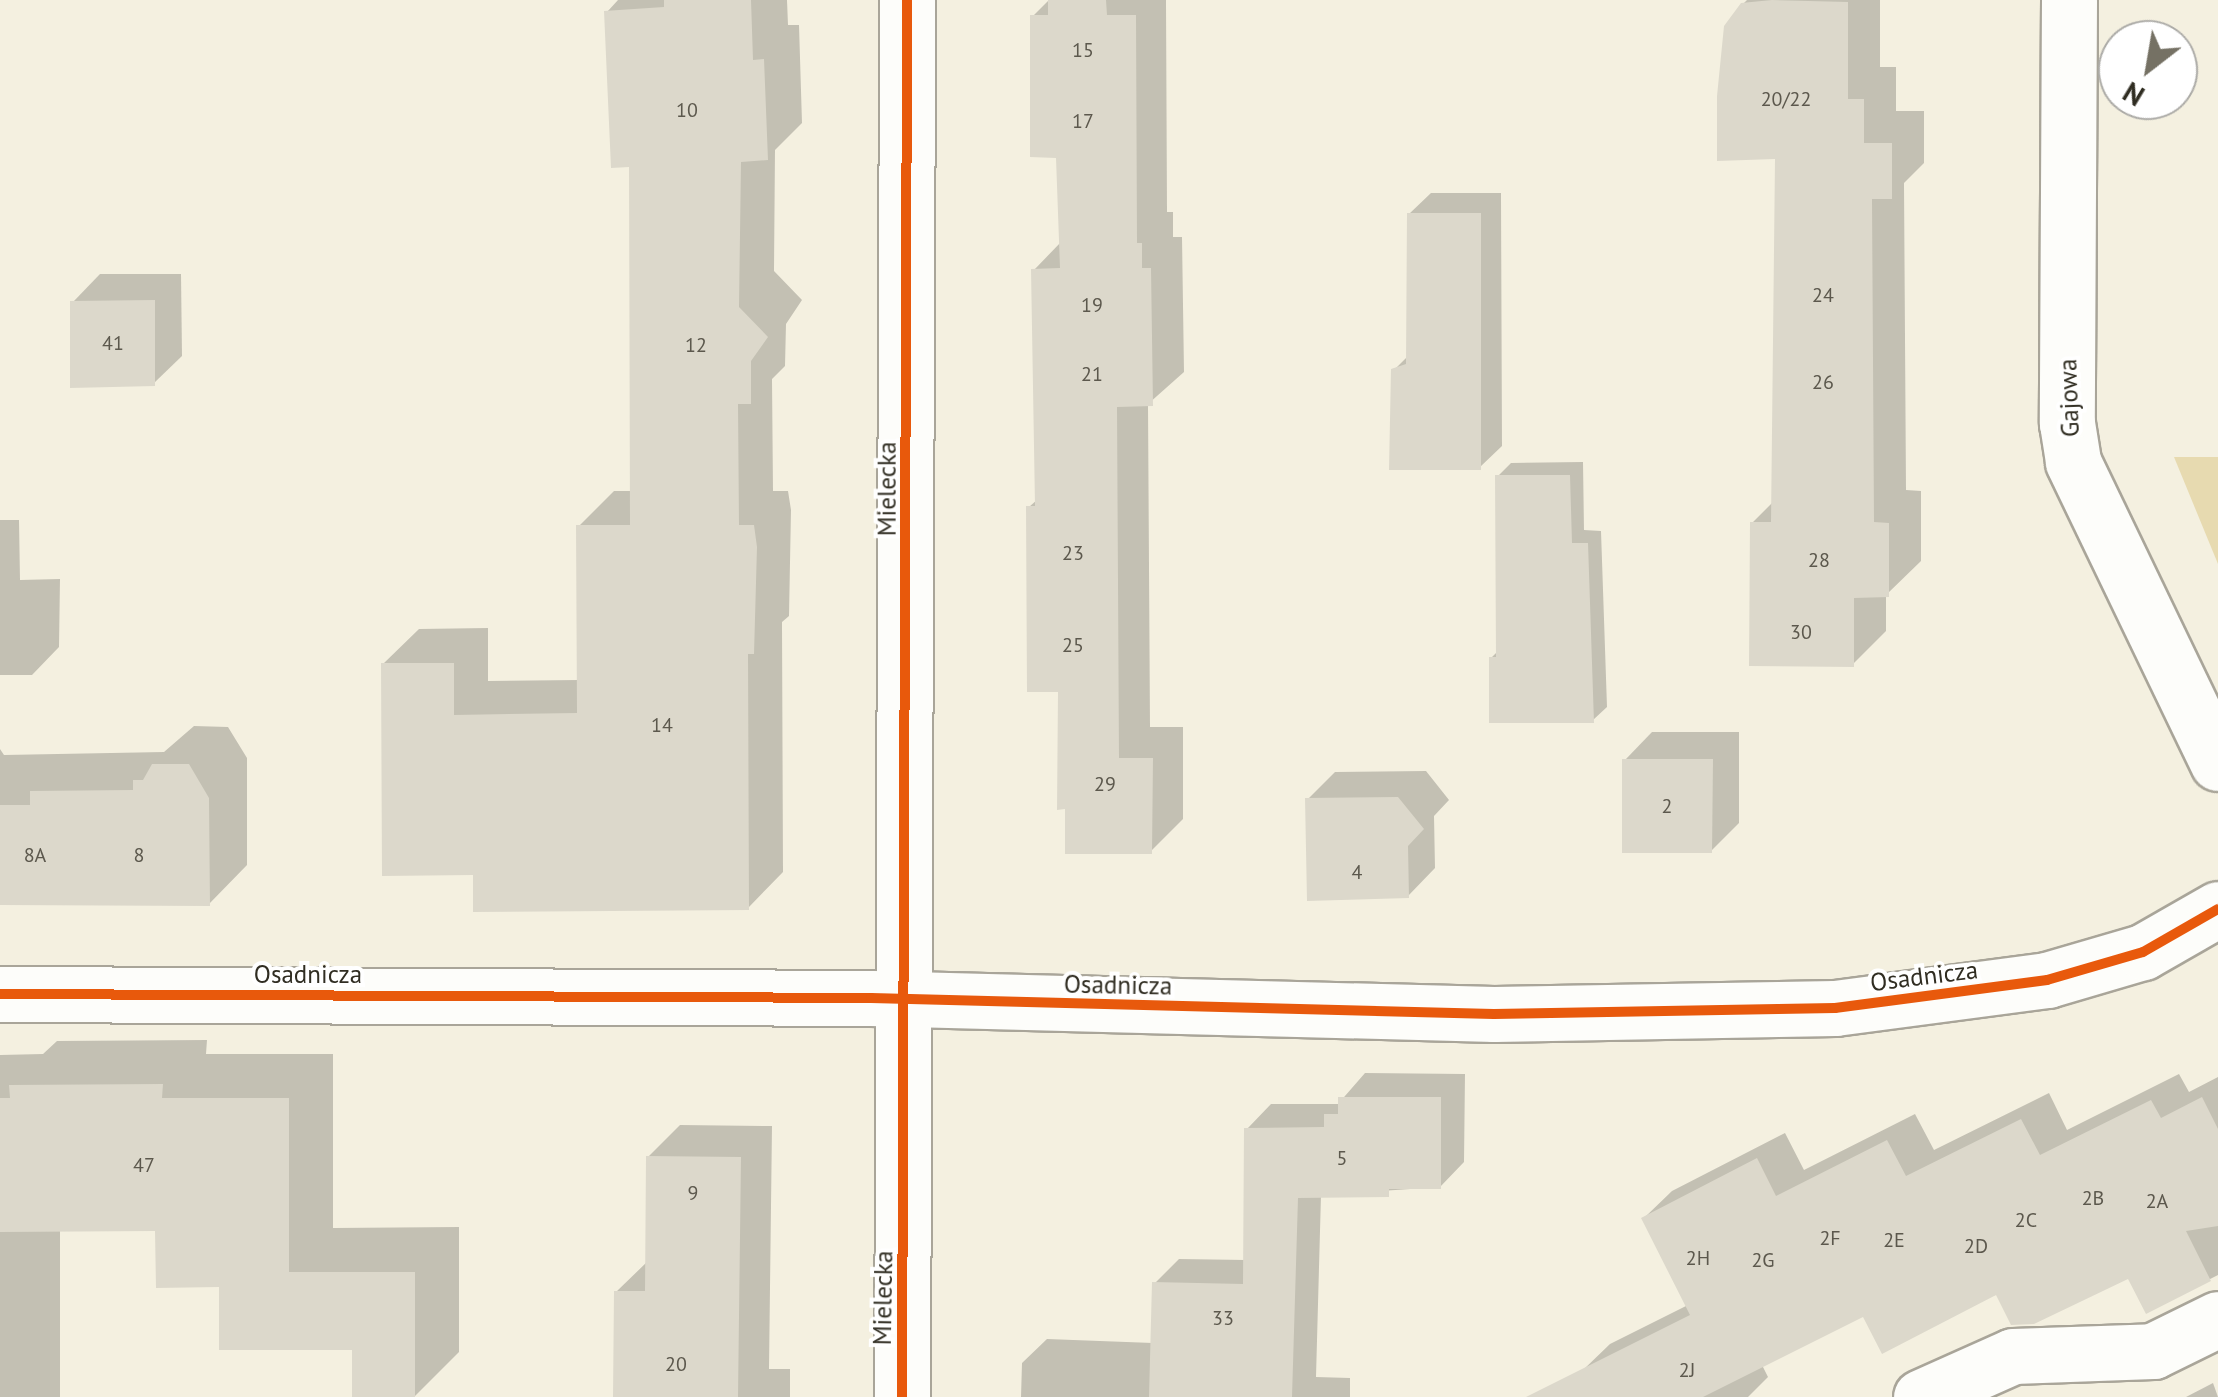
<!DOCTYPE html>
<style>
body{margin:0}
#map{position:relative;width:2218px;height:1397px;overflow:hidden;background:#f4f0e0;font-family:"PT Sans",sans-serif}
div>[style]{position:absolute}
.green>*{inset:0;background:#e7dab0}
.shadow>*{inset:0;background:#0003}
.building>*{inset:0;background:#dcd8cb}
.roads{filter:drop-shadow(2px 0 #a9a599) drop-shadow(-2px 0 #a9a599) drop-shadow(0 2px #a9a599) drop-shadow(0 -2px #a9a599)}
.minor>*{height:55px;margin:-27.5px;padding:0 27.5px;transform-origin:27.5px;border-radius:27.5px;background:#fdfdfa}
.cycleway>*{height:10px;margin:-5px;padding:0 5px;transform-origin:5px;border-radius:5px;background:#e8590c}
span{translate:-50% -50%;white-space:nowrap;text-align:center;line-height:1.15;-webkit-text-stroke:8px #fff;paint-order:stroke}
.number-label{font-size:20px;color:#5c584d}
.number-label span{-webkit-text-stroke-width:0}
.street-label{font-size:25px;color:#302d22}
.north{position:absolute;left:2098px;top:20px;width:100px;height:100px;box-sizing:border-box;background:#fff;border:2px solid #acaba7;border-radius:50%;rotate:211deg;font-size:28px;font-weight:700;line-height:40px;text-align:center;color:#302d22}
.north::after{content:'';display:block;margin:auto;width:35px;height:45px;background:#757164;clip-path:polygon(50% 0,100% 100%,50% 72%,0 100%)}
</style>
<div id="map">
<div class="green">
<div style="clip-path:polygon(2174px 457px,2218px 457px,2218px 564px)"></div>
</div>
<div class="shadow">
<div style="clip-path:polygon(618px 0,787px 0,788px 25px,799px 25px,802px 123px,775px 150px,774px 271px,802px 300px,786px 324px,785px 366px,772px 379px,773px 491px,788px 491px,791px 510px,789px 616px,782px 622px,783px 872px,748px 908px,476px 873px,383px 664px,419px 629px,488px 628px,488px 681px,579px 680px,579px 526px,614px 491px,633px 491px,631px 164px,607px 12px)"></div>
<div style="clip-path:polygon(1049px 0,1166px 0,1167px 212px,1173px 212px,1173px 237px,1182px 237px,1184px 372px,1148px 404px,1150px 727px,1183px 727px,1183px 819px,1151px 851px,1060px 690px,1029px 507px,1038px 499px,1034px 270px,1061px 242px,1059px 155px,1033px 16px)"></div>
<div style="clip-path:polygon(1747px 0,1880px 0,1880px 67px,1896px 67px,1896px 111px,1924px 111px,1924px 163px,1904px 183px,1906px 490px,1921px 491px,1921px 561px,1886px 595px,1886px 631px,1853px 664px,1752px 523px,1774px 501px,1777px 156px,1743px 4px)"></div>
<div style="clip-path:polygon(1431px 193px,1501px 193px,1502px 446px,1480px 467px,1394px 370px,1409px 355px,1409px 214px)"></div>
<div style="clip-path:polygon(100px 274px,181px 274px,182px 356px,154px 383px,73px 302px)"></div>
<div style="clip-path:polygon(1583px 462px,1584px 530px,1601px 531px,1607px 707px,1593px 720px,1491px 658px,1498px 651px,1498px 476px,1511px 463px)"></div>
<div style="clip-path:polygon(0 520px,19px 520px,20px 580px,60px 579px,59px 647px,32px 675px,0 675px)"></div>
<div style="clip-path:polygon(194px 726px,228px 727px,247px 758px,247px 865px,209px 904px,0 903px,0 749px,4px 755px,164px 752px)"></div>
<div style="clip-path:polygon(1652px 732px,1739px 732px,1739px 823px,1711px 851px,1625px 760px)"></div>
<div style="clip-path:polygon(1426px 771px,1449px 800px,1434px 816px,1435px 868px,1408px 896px,1308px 799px,1335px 772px)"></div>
<div style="clip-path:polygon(207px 1040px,206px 1054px,333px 1054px,333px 1228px,459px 1227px,459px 1352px,414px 1397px,355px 1397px,355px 1347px,222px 1284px,158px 1228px,60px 1229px,60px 1397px,0 1397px,0 1055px,43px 1054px,57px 1041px)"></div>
<div style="clip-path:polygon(1365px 1073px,1465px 1074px,1464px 1162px,1440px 1187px,1321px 1195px,1316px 1377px,1350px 1378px,1350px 1397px,1021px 1397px,1022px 1363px,1047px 1339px,1153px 1343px,1155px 1283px,1179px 1259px,1246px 1260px,1247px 1129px,1271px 1104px,1338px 1104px)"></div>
<div style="clip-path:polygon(2179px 1074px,2189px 1092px,2218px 1077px,2218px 1275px,2147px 1311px,2129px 1276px,1864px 1314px,1762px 1365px,1768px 1377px,1748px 1397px,1595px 1397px,1582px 1371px,1610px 1344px,1688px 1305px,1644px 1218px,1672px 1191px,1785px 1133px,1804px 1170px,1915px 1114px,1934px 1150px,2049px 1093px,2067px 1130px)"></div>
<div style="clip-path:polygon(680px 1125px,772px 1126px,769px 1369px,790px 1369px,790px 1397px,615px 1397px,616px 1292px,648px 1261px,648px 1157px)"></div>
<div style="clip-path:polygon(2213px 1383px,2218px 1397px,2186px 1397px)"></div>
</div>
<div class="building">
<div style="clip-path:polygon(664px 0,751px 0,753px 60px,764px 59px,768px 160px,741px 162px,739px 307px,768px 337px,751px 361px,751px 404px,738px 404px,739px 525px,754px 525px,757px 547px,754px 654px,748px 654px,749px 910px,473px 912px,473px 875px,382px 876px,381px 663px,454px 663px,454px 715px,577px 713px,576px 525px,630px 525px,629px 167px,611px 168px,604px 11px,664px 7px)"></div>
<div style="clip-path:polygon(1048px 0,1106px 0,1107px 15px,1136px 15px,1137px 243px,1142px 243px,1142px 268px,1151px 268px,1153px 406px,1117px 407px,1119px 758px,1153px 758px,1152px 854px,1065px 854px,1065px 809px,1057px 810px,1058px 692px,1027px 692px,1026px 506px,1035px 506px,1031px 269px,1060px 268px,1056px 158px,1030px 157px,1030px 15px,1048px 15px)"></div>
<div style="clip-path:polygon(1772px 0,1848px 2px,1848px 99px,1864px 99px,1864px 143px,1892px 143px,1892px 199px,1872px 199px,1874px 522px,1889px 523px,1889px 597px,1854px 598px,1854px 667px,1749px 666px,1750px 522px,1771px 522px,1775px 159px,1717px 161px,1717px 96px,1724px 26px,1741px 3px)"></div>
<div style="clip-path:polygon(1407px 213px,1481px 213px,1481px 470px,1389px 470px,1391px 369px,1406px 364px)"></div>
<div style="clip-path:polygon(155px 300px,155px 386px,70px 388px,70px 301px)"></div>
<div style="clip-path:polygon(1495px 475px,1570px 475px,1572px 543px,1588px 543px,1594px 723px,1489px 723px,1489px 657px,1496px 657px)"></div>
<div style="clip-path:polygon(1622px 759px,1713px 759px,1712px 853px,1622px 853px)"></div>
<div style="clip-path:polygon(152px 764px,189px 764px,209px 798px,210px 906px,0 905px,0 805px,30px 805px,30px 791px,133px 790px,133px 780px,143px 780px)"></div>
<div style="clip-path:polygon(1398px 797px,1424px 829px,1408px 846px,1409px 898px,1307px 901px,1305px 798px)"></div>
<div style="clip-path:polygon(163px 1084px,162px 1098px,289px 1098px,289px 1272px,415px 1272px,415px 1397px,352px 1397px,352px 1350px,219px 1350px,219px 1287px,156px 1288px,155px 1231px,0 1232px,0 1098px,10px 1098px,9px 1085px)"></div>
<div style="clip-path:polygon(1338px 1097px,1441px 1097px,1441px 1189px,1389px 1189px,1389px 1197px,1298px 1198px,1292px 1397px,1149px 1397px,1152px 1282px,1243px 1284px,1244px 1128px,1324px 1127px,1324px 1114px,1338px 1114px)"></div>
<div style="clip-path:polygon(2202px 1097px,2218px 1129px,2218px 1226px,2186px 1231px,2211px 1281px,2146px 1314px,2128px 1279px,2034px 1324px,2011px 1325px,1996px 1295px,1882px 1354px,1863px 1317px,1703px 1397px,1526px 1397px,1690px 1315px,1641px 1218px,1757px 1158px,1776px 1196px,1887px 1140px,1906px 1176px,2021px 1119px,2040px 1155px,2151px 1100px,2161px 1118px)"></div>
<div style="clip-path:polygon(646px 1156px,741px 1157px,738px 1397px,613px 1397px,614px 1291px,645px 1291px)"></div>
</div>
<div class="roads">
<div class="minor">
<div style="left:2069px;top:0;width:423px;rotate:90.3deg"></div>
<div style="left:2067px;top:423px;width:39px;rotate:81deg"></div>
<div style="left:2073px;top:462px;width:334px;rotate:64.3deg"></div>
<div style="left:0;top:994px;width:871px;rotate:0.26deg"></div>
<div style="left:871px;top:998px;width:623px;rotate:1.47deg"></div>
<div style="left:1494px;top:1014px;width:341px;rotate:-1deg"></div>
<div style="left:1835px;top:1008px;width:214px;rotate:-7.5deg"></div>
<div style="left:2047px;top:980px;width:100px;rotate:-16.3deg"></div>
<div style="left:2143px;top:952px;width:86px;rotate:-29.8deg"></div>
<div style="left:902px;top:1397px;width:1397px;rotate:-89.79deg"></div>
<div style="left:1921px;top:1397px;width:101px;rotate:-24deg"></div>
<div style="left:2013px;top:1356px;width:140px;rotate:-2deg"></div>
<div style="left:2153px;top:1351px;width:72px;rotate:-26.2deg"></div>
</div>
</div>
<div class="cycleway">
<div style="left:0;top:994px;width:871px;rotate:0.26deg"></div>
<div style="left:871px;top:998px;width:623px;rotate:1.47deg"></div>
<div style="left:1494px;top:1014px;width:341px;rotate:-1deg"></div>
<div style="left:1835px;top:1008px;width:214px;rotate:-7.5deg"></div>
<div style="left:2047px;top:980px;width:100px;rotate:-16.3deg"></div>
<div style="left:2143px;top:952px;width:86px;rotate:-29.8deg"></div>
<div style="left:902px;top:1397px;width:1397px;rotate:-89.79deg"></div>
</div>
<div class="number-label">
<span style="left:1083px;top:50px">15</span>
<span style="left:1786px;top:99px">20/22</span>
<span style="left:687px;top:110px">10</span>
<span style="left:1083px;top:121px">17</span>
<span style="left:1823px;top:295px">24</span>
<span style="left:1092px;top:305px">19</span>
<span style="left:113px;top:343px">41</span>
<span style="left:696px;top:345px">12</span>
<span style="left:1092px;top:374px">21</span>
<span style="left:1823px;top:382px">26</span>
<span style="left:1073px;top:553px">23</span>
<span style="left:1819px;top:560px">28</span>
<span style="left:1801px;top:632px">30</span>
<span style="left:1073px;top:645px">25</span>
<span style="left:662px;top:725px">14</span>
<span style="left:1105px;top:784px">29</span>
<span style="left:1667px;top:806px">2</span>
<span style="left:35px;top:855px">8A</span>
<span style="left:139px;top:855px">8</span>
<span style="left:1357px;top:872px">4</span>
<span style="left:1342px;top:1158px">5</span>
<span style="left:144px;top:1165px">47</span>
<span style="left:693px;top:1193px">9</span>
<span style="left:2093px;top:1198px">2B</span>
<span style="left:2157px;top:1201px">2A</span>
<span style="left:2026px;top:1220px">2C</span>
<span style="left:1830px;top:1238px">2F</span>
<span style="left:1894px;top:1240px">2E</span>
<span style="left:1976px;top:1246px">2D</span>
<span style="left:1698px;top:1258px">2H</span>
<span style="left:1763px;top:1260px">2G</span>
<span style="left:1223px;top:1318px">33</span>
<span style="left:676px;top:1364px">20</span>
<span style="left:1687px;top:1370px">2J</span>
</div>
<div class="street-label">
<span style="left:2069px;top:398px;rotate:-92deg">Gajowa</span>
<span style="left:887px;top:489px;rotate:-90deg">Mielecka</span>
<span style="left:308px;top:974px">Osadnicza</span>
<span style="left:1924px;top:976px;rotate:-7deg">Osadnicza</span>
<span style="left:1118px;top:985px;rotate:1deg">Osadnicza</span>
<span style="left:883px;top:1298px;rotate:-89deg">Mielecka</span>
</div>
<div class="north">N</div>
</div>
